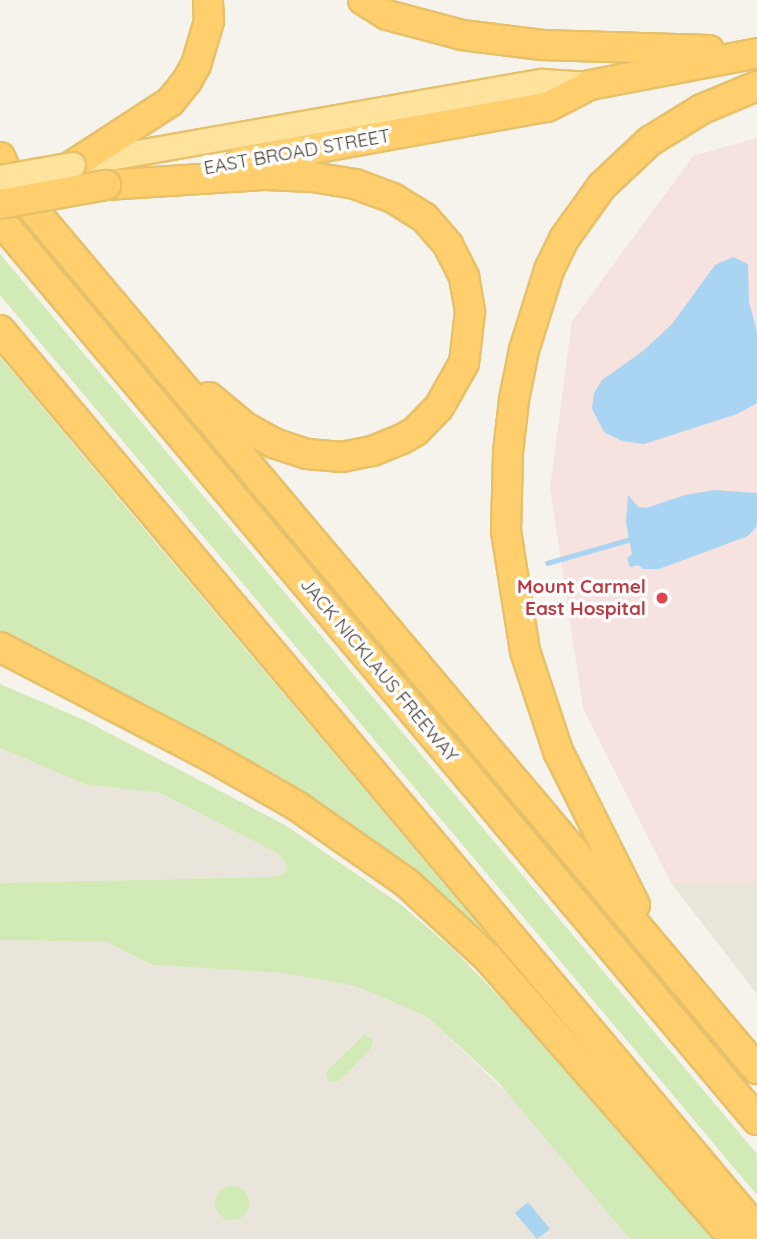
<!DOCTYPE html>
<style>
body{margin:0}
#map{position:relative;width:757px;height:1239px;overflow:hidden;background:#f6f3ec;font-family:Quicksand,sans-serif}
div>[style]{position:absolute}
.residential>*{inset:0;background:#eae5da}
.medical>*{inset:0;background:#f6e3e0}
.green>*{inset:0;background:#d2eab5}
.round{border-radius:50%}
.water>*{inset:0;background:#a9d4f2}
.stream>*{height:4.5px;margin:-2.25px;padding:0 2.25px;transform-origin:2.25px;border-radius:2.25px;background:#a9d4f2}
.roads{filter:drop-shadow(2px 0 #e6c16a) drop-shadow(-2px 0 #e6c16a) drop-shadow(0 2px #e6c16a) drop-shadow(0 -2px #e6c16a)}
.primary>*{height:24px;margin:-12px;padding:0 12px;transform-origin:12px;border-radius:12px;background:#ffe39c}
.highway>*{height:28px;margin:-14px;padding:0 14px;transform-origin:14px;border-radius:14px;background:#ffcf6e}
.bridges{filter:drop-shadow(2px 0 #e6c16a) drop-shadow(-2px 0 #e6c16a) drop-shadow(0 2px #e6c16a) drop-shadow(0 -2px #e6c16a)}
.primary-bridge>*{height:24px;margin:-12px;padding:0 12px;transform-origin:12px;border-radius:12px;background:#ffe39c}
.highway-bridge>*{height:28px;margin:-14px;padding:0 14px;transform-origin:14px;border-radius:14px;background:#ffcf6e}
.dots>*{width:19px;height:19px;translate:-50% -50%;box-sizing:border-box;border:4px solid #fff;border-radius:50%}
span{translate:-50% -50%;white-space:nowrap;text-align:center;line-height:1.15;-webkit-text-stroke:7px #fff;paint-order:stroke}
.street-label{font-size:19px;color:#4b4439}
.health-label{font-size:19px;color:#be3a42;font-weight:700}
.right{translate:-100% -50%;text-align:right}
</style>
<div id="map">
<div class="residential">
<div style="clip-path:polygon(0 748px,84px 784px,160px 793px,277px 853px,287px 864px,286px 873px,272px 877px,0 883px)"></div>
<div style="clip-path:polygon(671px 883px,757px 883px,757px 994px)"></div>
<div style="clip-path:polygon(0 940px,107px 942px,152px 965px,283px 973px,355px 986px,426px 1016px,525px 1110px,630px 1239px,0 1239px)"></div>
</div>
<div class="medical">
<div style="clip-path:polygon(757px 138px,757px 883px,671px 883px,583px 708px,550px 488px,572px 321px,693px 156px)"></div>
</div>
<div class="green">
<div style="clip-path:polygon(0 254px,757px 1154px,757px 1195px,0 295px)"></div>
<div style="clip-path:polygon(0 357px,140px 524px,508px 960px,505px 962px,453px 911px,0 635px)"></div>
<div style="clip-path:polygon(0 684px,84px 720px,285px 825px,400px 904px,455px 951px,508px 1006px,712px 1239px,630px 1239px,498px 1082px,426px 1016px,355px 986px,283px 973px,152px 965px,107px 942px,0 940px,0 883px,272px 877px,286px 873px,287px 864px,277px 853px,160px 793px,84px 784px,0 748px)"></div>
<div style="clip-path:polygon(365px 1034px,373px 1041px,371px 1048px,339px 1081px,328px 1082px,326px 1072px)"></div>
<div class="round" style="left:215px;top:1186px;width:34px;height:34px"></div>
</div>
<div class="water">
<div style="clip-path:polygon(733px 257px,748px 264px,749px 302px,757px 332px,757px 403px,737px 414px,644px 444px,622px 441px,604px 432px,592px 409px,594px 393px,602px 380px,643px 351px,672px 324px,715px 265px)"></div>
<div style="clip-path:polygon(714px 490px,757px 493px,757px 526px,748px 536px,659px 569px,643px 569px,638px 565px,630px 567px,627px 558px,632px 554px,626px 523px,628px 495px,638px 507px,646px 508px,685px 495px)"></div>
<div style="clip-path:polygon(528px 1202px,550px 1229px,537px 1239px,515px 1213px)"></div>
</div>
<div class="stream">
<div style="left:547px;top:563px;width:87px;rotate:-15.9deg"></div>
</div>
<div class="roads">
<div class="primary">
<div style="left:76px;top:164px;width:474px;rotate:-10deg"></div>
<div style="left:543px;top:82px;width:47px;rotate:3.7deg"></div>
</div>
<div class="highway">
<div style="left:363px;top:0;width:28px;rotate:32deg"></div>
<div style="left:387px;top:15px;width:78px;rotate:14.9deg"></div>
<div style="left:462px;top:35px;width:81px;rotate:7.1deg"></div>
<div style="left:542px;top:45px;width:167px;rotate:1.7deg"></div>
<div style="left:0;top:157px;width:31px;rotate:65deg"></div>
<div style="left:240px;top:162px;width:312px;rotate:-10.2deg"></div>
<div style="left:547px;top:107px;width:48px;rotate:-27.1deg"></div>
<div style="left:590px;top:85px;width:170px;rotate:-10.8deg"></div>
<div style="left:73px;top:165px;width:116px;rotate:-33deg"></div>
<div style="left:170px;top:102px;width:27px;rotate:-51deg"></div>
<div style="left:187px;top:81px;width:18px;rotate:-61deg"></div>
<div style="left:196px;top:65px;width:46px;rotate:-73.5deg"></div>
<div style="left:209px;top:21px;width:21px;rotate:-93deg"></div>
<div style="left:10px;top:182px;width:1160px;rotate:49.9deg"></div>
<div style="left:106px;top:185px;width:161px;rotate:-3.6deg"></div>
<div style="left:267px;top:175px;width:45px;rotate:2.5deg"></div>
<div style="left:312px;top:177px;width:44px;rotate:9.2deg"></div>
<div style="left:355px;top:184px;width:40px;rotate:20.2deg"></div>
<div style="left:393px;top:198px;width:36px;rotate:32deg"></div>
<div style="left:424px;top:217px;width:37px;rotate:49deg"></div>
<div style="left:448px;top:245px;width:36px;rotate:63deg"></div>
<div style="left:464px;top:277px;width:36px;rotate:80deg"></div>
<div style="left:470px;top:312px;width:51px;rotate:96.7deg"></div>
<div style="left:464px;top:363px;width:51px;rotate:119.6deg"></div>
<div style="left:439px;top:407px;width:33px;rotate:134deg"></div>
<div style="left:416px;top:431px;width:16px;rotate:150deg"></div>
<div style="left:402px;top:439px;width:32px;rotate:158deg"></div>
<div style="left:372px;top:451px;width:31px;rotate:169deg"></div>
<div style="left:342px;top:457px;width:35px;rotate:-175deg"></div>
<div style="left:307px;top:454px;width:35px;rotate:-162deg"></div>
<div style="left:274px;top:443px;width:33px;rotate:-151deg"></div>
<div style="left:245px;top:427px;width:47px;rotate:-140.2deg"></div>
<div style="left:0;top:220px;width:1176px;rotate:49.93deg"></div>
<div style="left:0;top:330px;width:1176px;rotate:49.93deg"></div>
<div style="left:0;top:647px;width:240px;rotate:27.5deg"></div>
<div style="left:213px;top:758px;width:97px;rotate:29.7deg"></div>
<div style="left:297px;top:806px;width:134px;rotate:35deg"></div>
<div style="left:407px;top:883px;width:112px;rotate:42.8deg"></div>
<div style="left:489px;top:959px;width:372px;rotate:48.8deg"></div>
<div style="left:635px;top:905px;width:172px;rotate:-116.6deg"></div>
<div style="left:558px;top:751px;width:105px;rotate:-108.3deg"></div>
<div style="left:525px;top:651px;width:121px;rotate:-99deg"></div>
<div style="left:506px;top:531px;width:79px;rotate:-88.5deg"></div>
<div style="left:508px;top:452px;width:52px;rotate:-83.4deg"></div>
<div style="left:514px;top:400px;width:51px;rotate:-78.7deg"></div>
<div style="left:524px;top:350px;width:84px;rotate:-72.6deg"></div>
<div style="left:549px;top:270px;width:34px;rotate:-64deg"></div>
<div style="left:564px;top:239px;width:65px;rotate:-54.4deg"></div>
<div style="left:602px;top:186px;width:66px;rotate:-43.2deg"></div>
<div style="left:650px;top:141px;width:61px;rotate:-31.6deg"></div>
<div style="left:702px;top:109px;width:60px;rotate:-22.7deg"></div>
</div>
</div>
<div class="bridges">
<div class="primary-bridge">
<div style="left:0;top:178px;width:74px;rotate:-10.1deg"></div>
</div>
<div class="highway-bridge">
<div style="left:0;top:204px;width:108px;rotate:-10.2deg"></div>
</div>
</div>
<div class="dots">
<div style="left:662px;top:598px;background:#e0444e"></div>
</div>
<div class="street-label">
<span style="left:297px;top:152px;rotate:-10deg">EAST BROAD STREET</span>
<span style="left:379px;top:670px;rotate:50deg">JACK NICKLAUS FREEWAY</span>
</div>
<div class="health-label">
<span class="right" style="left:646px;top:598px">Mount Carmel<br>East Hospital</span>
</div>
</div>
